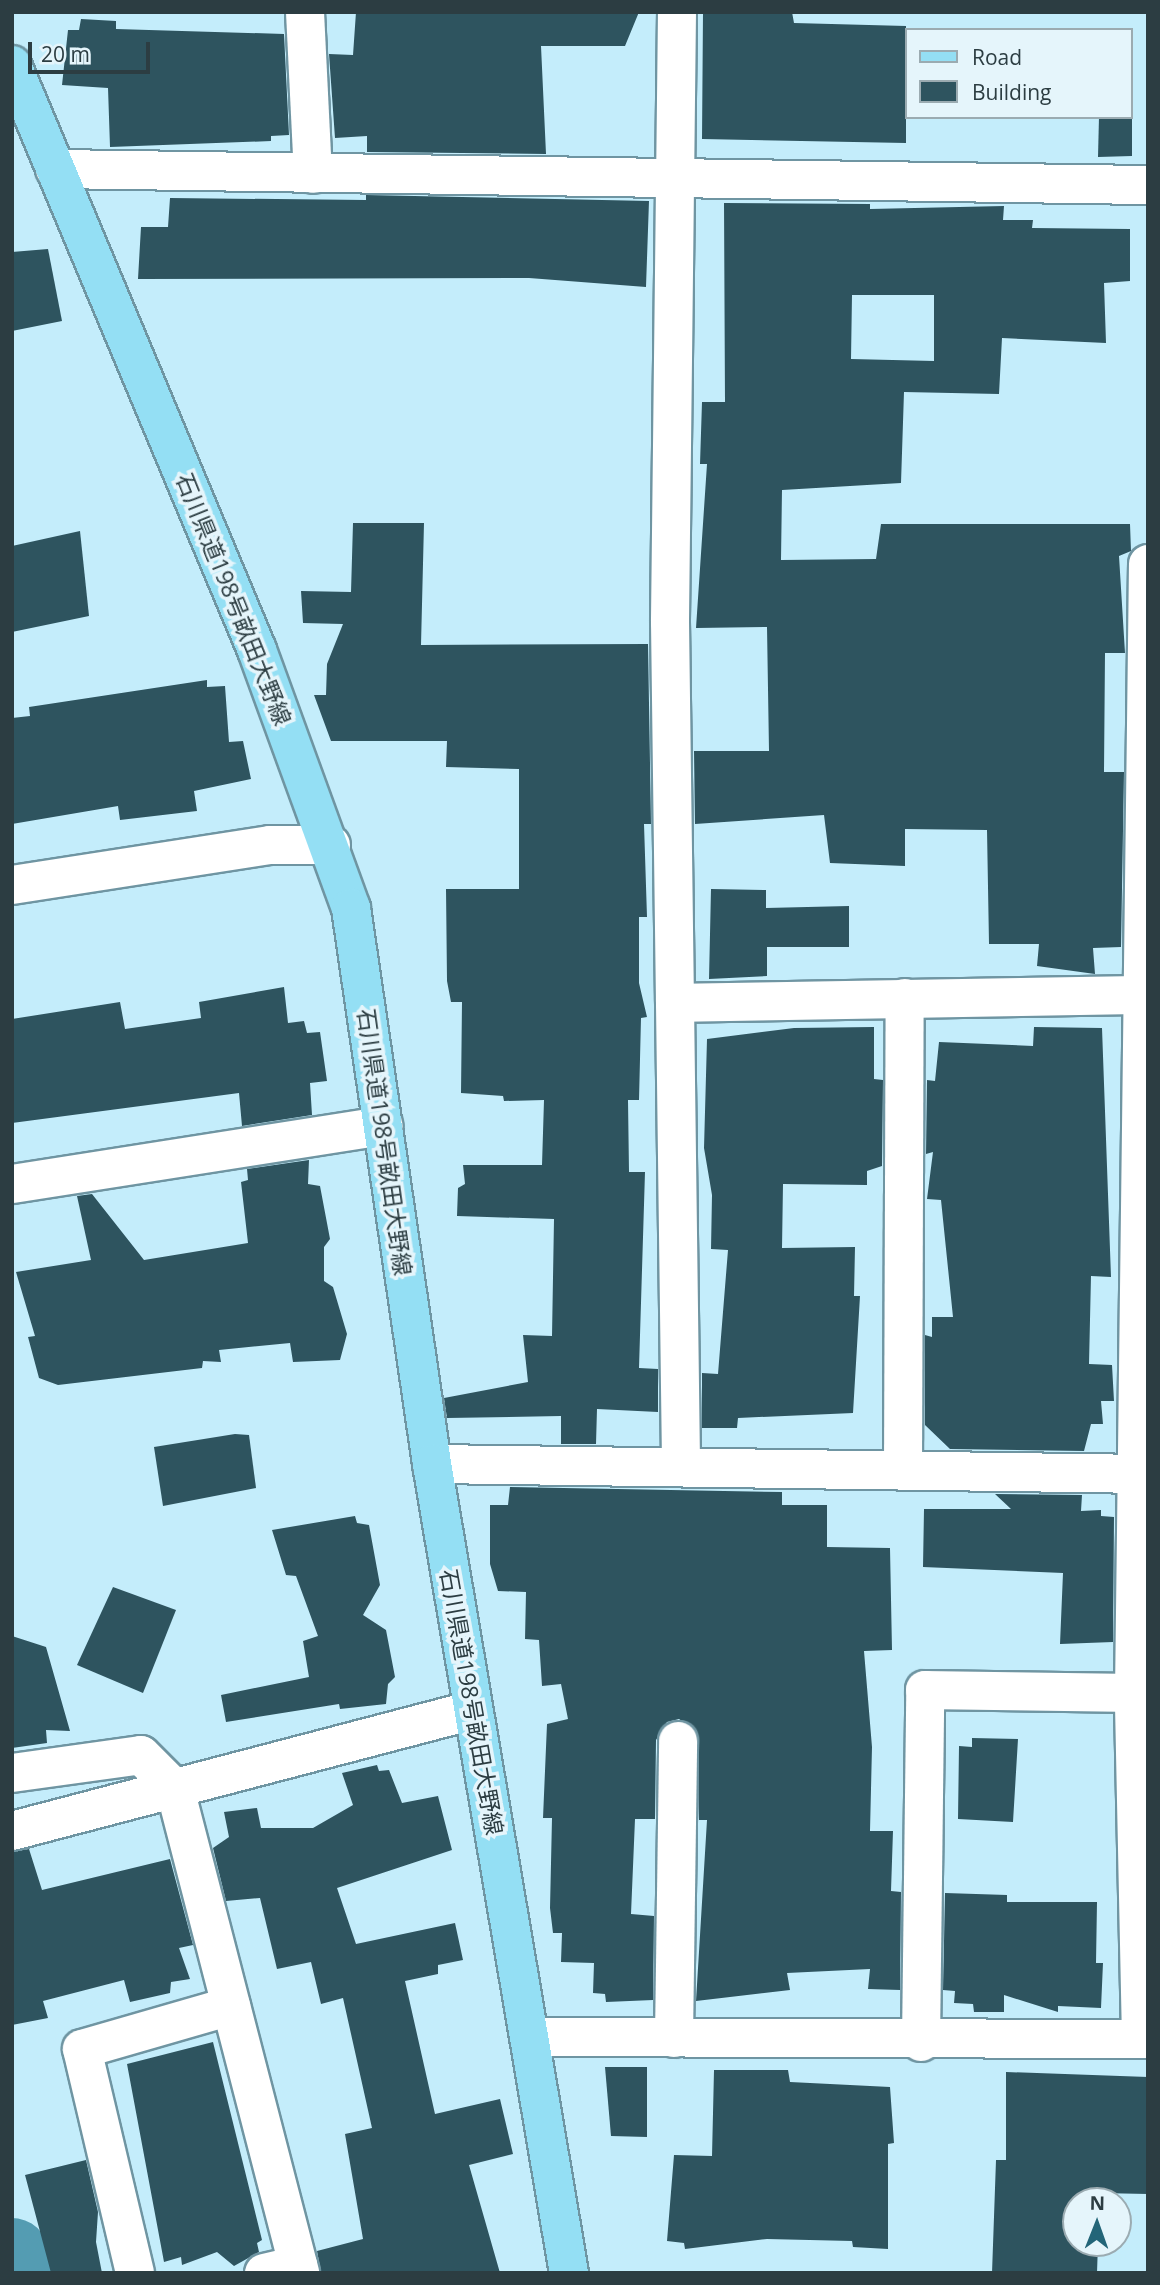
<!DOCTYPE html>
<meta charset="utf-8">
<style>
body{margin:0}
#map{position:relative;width:1160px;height:2285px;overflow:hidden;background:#c4edfb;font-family:"Open Sans","Noto Sans JP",sans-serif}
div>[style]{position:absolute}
.river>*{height:74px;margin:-37px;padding:0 37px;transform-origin:37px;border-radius:37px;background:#549cb2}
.building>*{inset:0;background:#2e545f}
.roads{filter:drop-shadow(2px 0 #6f95a2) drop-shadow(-2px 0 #6f95a2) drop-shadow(0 2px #6f95a2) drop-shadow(0 -2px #6f95a2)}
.minor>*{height:38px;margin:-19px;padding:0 19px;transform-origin:19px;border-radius:19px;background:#fff}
.major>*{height:38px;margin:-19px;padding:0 19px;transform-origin:19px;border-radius:19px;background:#94dff4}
span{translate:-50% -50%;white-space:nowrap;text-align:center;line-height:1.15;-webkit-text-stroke:7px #e5f5fb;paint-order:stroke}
.street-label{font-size:23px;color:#2c3d42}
.frame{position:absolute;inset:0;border:14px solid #2c3d42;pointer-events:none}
.legend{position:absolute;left:905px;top:28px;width:228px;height:91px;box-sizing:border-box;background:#e5f5fb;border:2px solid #9babb1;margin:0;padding:9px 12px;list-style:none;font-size:21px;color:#2c3d42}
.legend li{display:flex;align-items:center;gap:14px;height:35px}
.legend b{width:35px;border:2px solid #9babb1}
.north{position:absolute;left:1062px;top:2187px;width:70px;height:70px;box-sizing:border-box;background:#e5f5fb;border:2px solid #9babb1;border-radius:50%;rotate:1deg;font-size:19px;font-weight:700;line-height:28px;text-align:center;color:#2c3d42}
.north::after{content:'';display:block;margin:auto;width:24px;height:32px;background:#236578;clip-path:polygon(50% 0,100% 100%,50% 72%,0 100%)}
.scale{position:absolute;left:28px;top:42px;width:122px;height:32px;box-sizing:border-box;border:4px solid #2c3d42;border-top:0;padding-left:9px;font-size:21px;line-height:24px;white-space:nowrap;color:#2c3d42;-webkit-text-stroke:5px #e5f5fb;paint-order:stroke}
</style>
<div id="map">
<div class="river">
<div style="left:12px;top:2255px;width:18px;rotate:77deg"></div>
</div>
<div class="building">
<div style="clip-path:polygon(356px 12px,639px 12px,625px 46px,541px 46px,546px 154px,367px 152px,367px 136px,335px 138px,329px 54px,353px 55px)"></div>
<div style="clip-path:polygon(703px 12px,792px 12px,794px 23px,906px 26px,906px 143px,702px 139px)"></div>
<div style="clip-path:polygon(81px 19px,116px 21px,116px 29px,284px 34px,289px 135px,271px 136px,271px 141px,110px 147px,108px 88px,62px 85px,68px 30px,79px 30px)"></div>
<div style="clip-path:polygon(1099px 117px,1132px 117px,1132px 156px,1098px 157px)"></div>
<div style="clip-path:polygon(366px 195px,649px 201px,646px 287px,529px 278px,138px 279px,141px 227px,168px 227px,170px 198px,366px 200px)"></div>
<div style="clip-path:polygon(evenodd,724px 203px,870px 204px,870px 209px,1004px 206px,1003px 220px,1033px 220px,1032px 228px,1130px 229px,1130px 281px,1104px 283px,1106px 343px,1002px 338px,999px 394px,904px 392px,901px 483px,782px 490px,781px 560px,876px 559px,881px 524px,1130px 524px,1131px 551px,1119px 556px,1125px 653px,1105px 653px,1104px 772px,1124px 772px,1121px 947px,1093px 948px,1095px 974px,1037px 966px,1039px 944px,989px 944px,987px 830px,905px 829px,905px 866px,830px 863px,824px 815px,695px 824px,694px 751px,769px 751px,767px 627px,696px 628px,707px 464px,700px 464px,702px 402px,725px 402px,724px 203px,852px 295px,934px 295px,934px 361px,851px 359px,852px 295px)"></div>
<div style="clip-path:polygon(48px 249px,62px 321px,12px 331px,12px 252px)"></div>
<div style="clip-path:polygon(353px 523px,424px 523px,421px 645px,648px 644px,651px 824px,644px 824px,647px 917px,639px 917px,639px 983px,647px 1017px,641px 1018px,639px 1100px,628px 1100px,629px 1172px,645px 1172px,639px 1368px,658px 1369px,658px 1412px,597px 1409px,596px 1444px,561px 1444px,561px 1416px,447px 1418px,444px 1398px,528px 1382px,523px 1335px,552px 1336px,554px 1219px,457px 1216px,458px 1188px,465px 1184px,463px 1165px,542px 1165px,544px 1100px,504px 1101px,503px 1096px,461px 1093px,462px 1002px,451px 1002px,447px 981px,446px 889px,519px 889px,519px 769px,446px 767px,447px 741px,331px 741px,314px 695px,326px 695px,327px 664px,343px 624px,303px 623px,301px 591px,351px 592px)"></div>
<div style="clip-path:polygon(80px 531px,89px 616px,12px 632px,12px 546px)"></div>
<div style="clip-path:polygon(207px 680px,207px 687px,225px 686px,229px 742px,243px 741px,251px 779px,194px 791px,197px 811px,120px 820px,118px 806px,12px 824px,12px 718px,30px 716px,29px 707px)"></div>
<div style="clip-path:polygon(711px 889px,766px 890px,766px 908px,849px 906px,849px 947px,767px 947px,767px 976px,709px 979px)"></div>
<div style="clip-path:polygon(284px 987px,288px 1023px,304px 1021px,307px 1033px,320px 1032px,327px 1081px,310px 1083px,312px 1115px,242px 1126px,239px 1093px,12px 1123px,12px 1019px,120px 1002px,125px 1029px,201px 1018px,199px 1002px)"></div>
<div style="clip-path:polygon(874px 1027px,874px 1079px,883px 1080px,882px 1166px,867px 1171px,867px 1185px,783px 1184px,782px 1248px,855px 1247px,854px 1296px,860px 1296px,853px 1413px,738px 1418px,737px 1428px,702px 1428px,702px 1373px,718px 1374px,728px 1250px,711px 1249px,712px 1195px,704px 1148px,707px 1039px,794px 1028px)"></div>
<div style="clip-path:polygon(1034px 1027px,1102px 1028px,1111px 1277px,1091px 1276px,1089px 1364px,1112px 1365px,1114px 1401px,1101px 1401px,1103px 1424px,1091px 1424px,1084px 1451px,950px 1449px,925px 1425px,925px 1335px,932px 1337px,932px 1317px,953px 1317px,941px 1200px,927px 1199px,933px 1152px,926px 1154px,927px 1080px,935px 1081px,939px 1042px,1033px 1046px)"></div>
<div style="clip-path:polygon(309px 1160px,308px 1184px,320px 1186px,330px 1239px,324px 1247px,324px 1281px,333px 1287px,347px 1334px,340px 1360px,293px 1362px,290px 1343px,219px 1350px,221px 1362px,203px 1361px,202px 1368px,58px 1385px,39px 1378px,28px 1337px,35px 1336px,16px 1272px,91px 1260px,77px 1196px,92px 1194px,144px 1260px,248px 1243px,241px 1182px,248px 1180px,247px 1169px)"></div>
<div style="clip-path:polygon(235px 1434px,249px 1435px,256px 1488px,163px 1506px,154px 1447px)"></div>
<div style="clip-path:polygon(510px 1487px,782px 1492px,782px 1505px,827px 1505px,827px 1547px,890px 1548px,892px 1650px,864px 1651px,872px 1747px,870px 1831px,893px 1831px,891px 1891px,901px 1892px,900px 1990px,868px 1989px,870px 1969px,787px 1973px,790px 1990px,696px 2001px,707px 1820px,699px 1820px,697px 1731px,679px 1719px,667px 1722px,656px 1740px,655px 1819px,635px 1819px,631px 1914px,654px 1916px,653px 2000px,606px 2002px,605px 1994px,593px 1993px,594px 1963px,561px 1962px,562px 1933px,553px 1933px,550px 1908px,552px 1818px,543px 1818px,547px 1724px,568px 1719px,561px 1684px,542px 1686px,539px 1640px,525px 1639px,526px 1592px,498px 1591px,490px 1564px,490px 1505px,508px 1505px)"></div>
<div style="clip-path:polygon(995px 1494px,1082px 1495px,1081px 1511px,1101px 1510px,1101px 1516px,1114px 1517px,1113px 1642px,1060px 1644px,1063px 1573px,923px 1567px,924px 1509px,1011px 1509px)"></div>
<div style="clip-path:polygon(355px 1516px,357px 1523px,369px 1525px,380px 1585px,363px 1615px,386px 1630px,395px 1677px,388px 1684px,386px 1704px,340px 1709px,339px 1704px,226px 1722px,221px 1695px,309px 1677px,303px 1641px,318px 1636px,296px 1576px,286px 1575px,272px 1530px)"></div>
<div style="clip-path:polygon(113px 1587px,176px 1610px,143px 1693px,77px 1665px)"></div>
<div style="clip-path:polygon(12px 1636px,46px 1647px,70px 1731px,46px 1730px,47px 1743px,12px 1748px)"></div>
<div style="clip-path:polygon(972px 1738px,1018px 1739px,1013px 1822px,958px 1819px,959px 1746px,972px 1747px)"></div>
<div style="clip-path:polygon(377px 1765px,379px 1771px,389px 1770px,402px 1803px,438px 1796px,452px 1850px,337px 1888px,356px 1944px,455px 1923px,463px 1960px,438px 1965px,438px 1974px,405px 1981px,435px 2114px,500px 2099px,513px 2154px,469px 2165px,500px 2273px,321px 2273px,317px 2251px,363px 2239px,345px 2134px,372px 2128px,343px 1998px,321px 2004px,311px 1962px,277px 1969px,260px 1898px,226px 1901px,213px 1848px,229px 1837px,224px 1812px,257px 1808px,261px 1828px,313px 1828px,353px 1805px,342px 1773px)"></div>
<div style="clip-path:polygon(29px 1849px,42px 1890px,170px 1859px,193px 1945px,179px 1948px,190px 1979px,171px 1982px,170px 1993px,130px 2002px,124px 1980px,43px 2001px,48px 2018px,12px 2025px,12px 1852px)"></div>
<div style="clip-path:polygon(945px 1893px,1007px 1895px,1007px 1902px,1097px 1902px,1096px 1963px,1103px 1963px,1101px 2008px,1058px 2006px,1058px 2012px,1004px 1995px,1004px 2012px,974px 2012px,973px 2004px,954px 2003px,955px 1991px,943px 1990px)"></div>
<div style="clip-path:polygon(213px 2042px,262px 2240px,257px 2243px,259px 2252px,234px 2266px,217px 2252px,182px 2265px,181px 2257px,164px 2262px,127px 2064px)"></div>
<div style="clip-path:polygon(605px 2067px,647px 2067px,647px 2137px,611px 2136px)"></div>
<div style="clip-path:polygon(714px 2070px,788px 2070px,790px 2082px,890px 2087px,894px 2143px,888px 2144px,888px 2249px,853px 2247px,852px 2241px,767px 2239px,685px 2249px,684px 2243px,667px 2241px,674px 2155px,712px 2156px)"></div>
<div style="clip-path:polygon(1006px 2072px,1148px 2077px,1148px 2194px,1099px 2193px,1099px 2201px,1076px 2201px,1076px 2243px,1098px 2243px,1097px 2273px,992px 2273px,996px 2160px,1006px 2160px)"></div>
<div style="clip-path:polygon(86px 2160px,98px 2212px,96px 2242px,102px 2273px,51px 2273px,25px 2175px)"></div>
</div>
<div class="roads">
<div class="minor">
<div style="left:305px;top:12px;width:162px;rotate:87.2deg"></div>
<div style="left:677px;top:12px;width:610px;rotate:90.66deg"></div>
<div style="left:670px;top:622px;width:845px;rotate:89.25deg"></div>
<div style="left:55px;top:169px;width:1093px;rotate:0.84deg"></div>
<div style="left:12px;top:885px;width:261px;rotate:-8.8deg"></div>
<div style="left:270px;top:845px;width:61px"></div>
<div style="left:675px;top:1003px;width:473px;rotate:-1deg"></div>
<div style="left:12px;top:1184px;width:376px;rotate:-8.9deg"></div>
<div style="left:432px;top:1464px;width:716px;rotate:0.8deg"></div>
<div style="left:903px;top:1471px;width:473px;rotate:-89.8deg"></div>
<div style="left:12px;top:1773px;width:130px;rotate:-7.9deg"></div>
<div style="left:141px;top:1755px;width:48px;rotate:45deg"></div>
<div style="left:175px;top:1789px;width:500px;rotate:75.5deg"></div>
<div style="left:12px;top:1831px;width:477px;rotate:-14.7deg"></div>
<div style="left:531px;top:2037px;width:617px;rotate:0.19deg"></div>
<div style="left:674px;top:2038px;width:297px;rotate:-89.2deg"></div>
<div style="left:1141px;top:2039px;width:346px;rotate:-91.2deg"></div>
<div style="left:1134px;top:1693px;width:1129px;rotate:-89.29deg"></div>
<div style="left:921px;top:2042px;width:352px;rotate:-89.3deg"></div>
<div style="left:925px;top:1690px;width:209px;rotate:0.8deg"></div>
<div style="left:135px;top:2273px;width:230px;rotate:-103.3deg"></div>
<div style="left:82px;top:2049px;width:155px;rotate:-16.1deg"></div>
<div style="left:264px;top:2273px;width:35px;rotate:-13deg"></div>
</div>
<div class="major">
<div style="left:12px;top:65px;width:634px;rotate:67.28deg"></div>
<div style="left:257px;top:650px;width:275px;rotate:70deg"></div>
<div style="left:351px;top:908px;width:562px;rotate:81.71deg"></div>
<div style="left:432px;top:1464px;width:821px;rotate:80.39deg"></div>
</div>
</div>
<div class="street-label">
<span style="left:234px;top:599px;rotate:68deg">石川県道198号畝田大野線</span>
<span style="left:385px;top:1142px;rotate:82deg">石川県道198号畝田大野線</span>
<span style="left:472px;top:1702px;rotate:80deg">石川県道198号畝田大野線</span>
</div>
<div class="frame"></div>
<ul class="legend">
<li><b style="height:9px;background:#94dff4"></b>Road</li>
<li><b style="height:19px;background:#2e545f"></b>Building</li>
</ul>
<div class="north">N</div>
<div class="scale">20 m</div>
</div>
